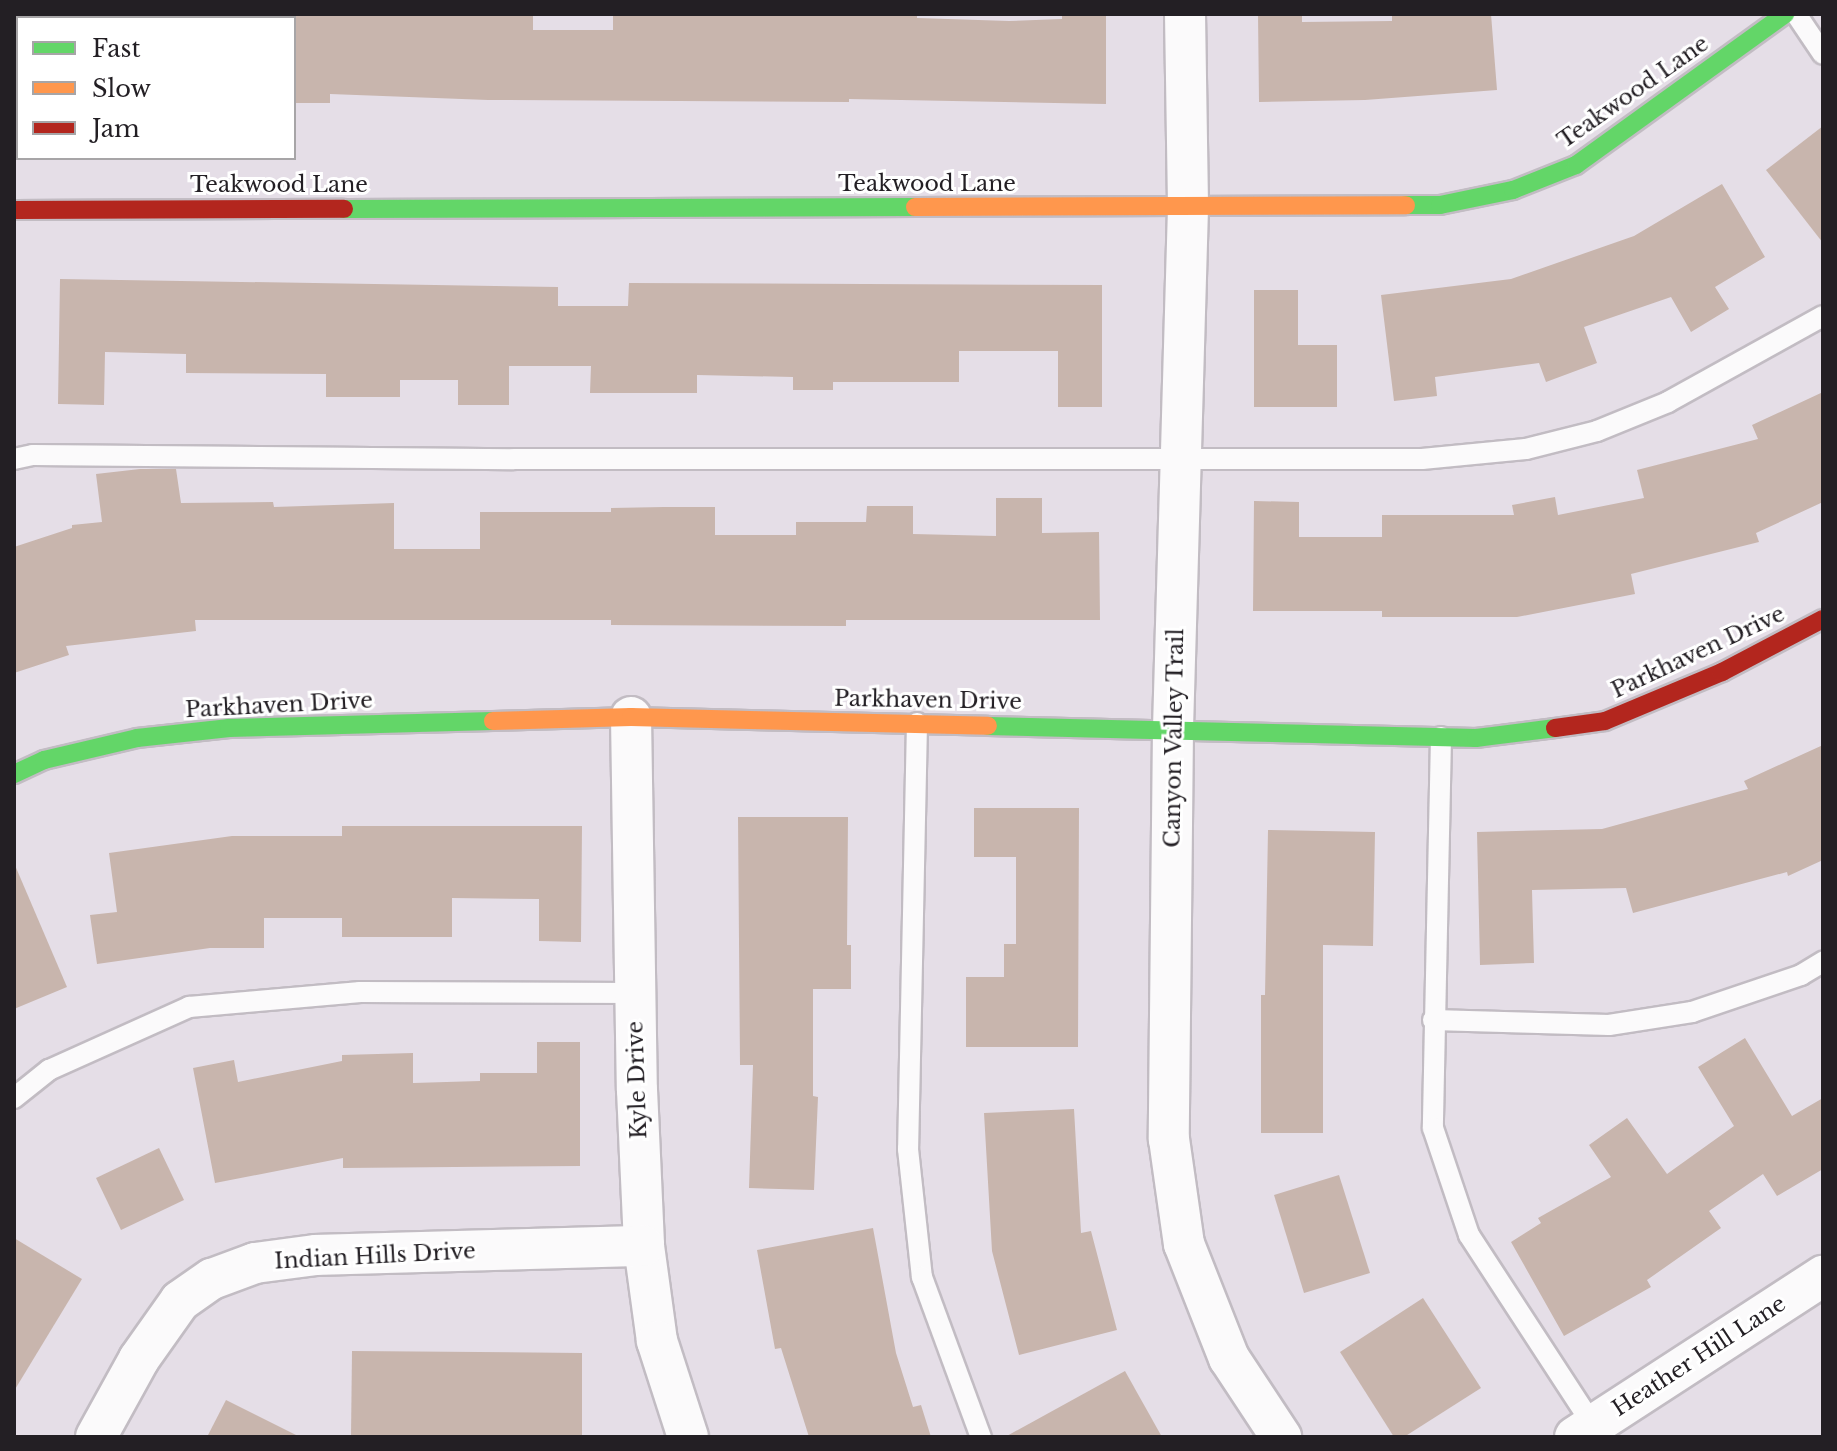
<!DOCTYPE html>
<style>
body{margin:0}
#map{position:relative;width:1837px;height:1451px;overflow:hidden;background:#e5dee7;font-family:"Libre Baskerville",serif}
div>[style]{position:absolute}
.building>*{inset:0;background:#c8b5ad}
.roads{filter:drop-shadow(2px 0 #c2bcc3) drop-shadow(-2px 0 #c2bcc3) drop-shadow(0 2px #c2bcc3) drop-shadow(0 -2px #c2bcc3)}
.lane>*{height:20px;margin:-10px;padding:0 10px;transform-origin:10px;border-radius:10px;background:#fbfafb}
.street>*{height:40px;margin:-20px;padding:0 20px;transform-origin:20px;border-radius:20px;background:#fbfafb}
.fast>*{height:18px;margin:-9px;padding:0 9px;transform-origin:9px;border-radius:9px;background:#63d668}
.slow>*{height:18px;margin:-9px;padding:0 9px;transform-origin:9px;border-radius:9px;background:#ff974d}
.jam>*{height:18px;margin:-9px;padding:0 9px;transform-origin:9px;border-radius:9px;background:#b3261e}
span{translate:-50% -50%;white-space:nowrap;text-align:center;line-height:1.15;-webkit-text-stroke:6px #fff;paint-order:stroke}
.street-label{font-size:22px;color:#231f24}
.frame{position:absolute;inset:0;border:16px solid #231f24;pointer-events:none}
.legend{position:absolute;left:16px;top:16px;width:280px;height:144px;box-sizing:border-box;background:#fff;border:2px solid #a7a5a7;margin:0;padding:10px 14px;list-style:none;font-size:24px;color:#231f24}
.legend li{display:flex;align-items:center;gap:16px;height:40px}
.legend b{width:40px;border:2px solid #a7a5a7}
</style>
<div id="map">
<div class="building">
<div style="clip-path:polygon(294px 14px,533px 14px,533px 30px,613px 30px,613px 14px,917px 14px,917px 18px,1009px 21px,1062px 19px,1062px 14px,1106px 14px,1106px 104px,849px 99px,849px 102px,488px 100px,330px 94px,330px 103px,294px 103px)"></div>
<div style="clip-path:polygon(1258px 14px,1302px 14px,1302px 22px,1392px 21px,1392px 14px,1491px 14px,1497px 90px,1365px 100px,1259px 102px)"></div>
<div style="clip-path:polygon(1823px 126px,1823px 243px,1766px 170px)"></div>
<div style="clip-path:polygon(1722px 184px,1765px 257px,1715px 287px,1729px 309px,1691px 332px,1671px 297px,1584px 327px,1597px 363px,1546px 382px,1539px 363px,1435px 377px,1437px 396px,1394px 401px,1381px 295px,1511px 279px,1634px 236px)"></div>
<div style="clip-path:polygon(60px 279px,558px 287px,558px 306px,628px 306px,629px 283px,1102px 285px,1102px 407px,1058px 407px,1058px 351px,959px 351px,959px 382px,833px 382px,833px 390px,793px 390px,793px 377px,697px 375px,697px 393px,590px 393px,591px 366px,509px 366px,509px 405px,458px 405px,458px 380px,400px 380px,400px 397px,326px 397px,326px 374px,186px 373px,186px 354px,105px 352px,104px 405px,58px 404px)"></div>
<div style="clip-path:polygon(1254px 290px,1298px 290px,1298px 345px,1337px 345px,1337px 407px,1254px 407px)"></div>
<div style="clip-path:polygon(1823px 392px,1823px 502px,1756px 533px,1759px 542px,1631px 574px,1635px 594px,1517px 617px,1382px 617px,1382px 611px,1253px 611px,1254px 501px,1299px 502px,1299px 537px,1382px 537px,1382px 515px,1514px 515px,1512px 505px,1555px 497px,1558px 515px,1644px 498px,1637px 470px,1758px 439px,1752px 425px)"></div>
<div style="clip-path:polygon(140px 469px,176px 469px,181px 503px,273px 502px,274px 507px,394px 503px,394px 549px,480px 549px,480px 512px,611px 512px,611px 508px,664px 507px,715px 507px,715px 535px,796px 535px,796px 522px,866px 522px,867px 506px,913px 506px,913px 534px,996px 536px,996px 498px,1042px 498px,1042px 533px,1099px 532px,1100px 620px,846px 620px,846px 626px,611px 625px,611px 620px,195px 620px,196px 631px,66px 646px,69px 655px,14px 673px,14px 547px,72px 528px,72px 525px,102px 522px,96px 474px)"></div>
<div style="clip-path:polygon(1823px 745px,1823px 860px,1788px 876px,1787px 872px,1633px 913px,1626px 888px,1532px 890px,1534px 963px,1480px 965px,1477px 832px,1602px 829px,1748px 789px,1744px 781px)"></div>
<div style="clip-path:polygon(974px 808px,1079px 808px,1078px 1047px,966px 1047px,966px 977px,1004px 977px,1004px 944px,1016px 944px,1016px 857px,974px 857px)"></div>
<div style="clip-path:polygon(738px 817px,848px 817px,847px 945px,851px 945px,851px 989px,813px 989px,813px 1096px,818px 1097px,814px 1190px,749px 1188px,753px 1065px,740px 1065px)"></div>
<div style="clip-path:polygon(342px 826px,582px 826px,581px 942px,539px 941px,539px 899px,452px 898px,452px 937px,342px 937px,342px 918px,264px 918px,264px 948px,210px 948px,97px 964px,90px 915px,117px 912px,109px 853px,232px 836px,342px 836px)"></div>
<div style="clip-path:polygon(1268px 830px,1375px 832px,1373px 946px,1323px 945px,1323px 1133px,1261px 1133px,1261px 995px,1265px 995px)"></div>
<div style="clip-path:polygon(14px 863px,67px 987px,14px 1009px)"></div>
<div style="clip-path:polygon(1745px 1038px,1792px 1116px,1823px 1098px,1823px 1169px,1777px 1196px,1763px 1174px,1709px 1211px,1721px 1228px,1647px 1280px,1651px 1287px,1564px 1336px,1511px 1242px,1541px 1223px,1538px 1218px,1611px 1177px,1589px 1145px,1627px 1118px,1667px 1174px,1734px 1126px,1698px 1067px)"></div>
<div style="clip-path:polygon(537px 1042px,580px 1042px,580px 1166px,343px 1168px,343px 1158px,215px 1183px,193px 1068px,234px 1060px,238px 1082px,342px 1061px,342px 1055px,413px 1053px,413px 1083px,480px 1081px,480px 1073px,537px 1073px)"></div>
<div style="clip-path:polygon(1074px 1109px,1081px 1233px,1091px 1231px,1117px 1330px,1019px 1355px,992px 1251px,984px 1113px)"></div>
<div style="clip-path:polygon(159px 1148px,184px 1200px,121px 1230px,96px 1178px)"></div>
<div style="clip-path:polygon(1339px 1175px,1370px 1273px,1304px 1293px,1274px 1195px)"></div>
<div style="clip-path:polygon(873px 1228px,896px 1353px,913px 1407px,921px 1405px,931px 1437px,809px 1437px,781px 1348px,775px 1349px,757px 1250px)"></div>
<div style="clip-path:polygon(14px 1238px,82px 1279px,14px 1391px)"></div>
<div style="clip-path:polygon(1423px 1298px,1481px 1388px,1404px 1437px,1394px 1437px,1340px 1352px)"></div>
<div style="clip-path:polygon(352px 1351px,582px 1353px,582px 1437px,351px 1437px)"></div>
<div style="clip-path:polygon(1125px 1371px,1162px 1437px,1005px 1437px)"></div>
<div style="clip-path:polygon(226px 1400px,300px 1437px,207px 1437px)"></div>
</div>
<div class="roads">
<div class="lane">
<div style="left:1796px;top:14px;width:48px;rotate:56deg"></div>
<div style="left:14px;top:459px;width:19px;rotate:-12deg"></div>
<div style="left:33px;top:455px;width:481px;rotate:0.5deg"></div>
<div style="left:514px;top:459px;width:908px"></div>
<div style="left:1422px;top:459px;width:104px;rotate:-5.5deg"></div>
<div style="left:1526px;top:449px;width:73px;rotate:-14.2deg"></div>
<div style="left:1597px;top:431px;width:77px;rotate:-22.2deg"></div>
<div style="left:1668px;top:402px;width:177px;rotate:-29deg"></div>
<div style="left:917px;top:723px;width:426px;rotate:91.2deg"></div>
<div style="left:908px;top:1149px;width:129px;rotate:83.8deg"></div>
<div style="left:922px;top:1277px;width:171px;rotate:69.8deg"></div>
<div style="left:1441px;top:737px;width:391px;rotate:91.2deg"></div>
<div style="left:1433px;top:1128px;width:113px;rotate:71.4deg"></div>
<div style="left:1469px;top:1235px;width:227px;rotate:56.9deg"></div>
<div style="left:1433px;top:1020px;width:176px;rotate:1.6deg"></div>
<div style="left:1609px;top:1025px;width:84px;rotate:-8.9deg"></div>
<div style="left:1692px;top:1012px;width:115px;rotate:-18.7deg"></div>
<div style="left:1801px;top:975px;width:26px;rotate:-31deg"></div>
<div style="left:14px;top:1098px;width:45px;rotate:-38.7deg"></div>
<div style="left:49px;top:1070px;width:154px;rotate:-24.2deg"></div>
<div style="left:189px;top:1007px;width:172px;rotate:-5deg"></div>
<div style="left:360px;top:992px;width:275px;rotate:0.2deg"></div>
</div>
<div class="street">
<div style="left:1185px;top:14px;width:194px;rotate:89.1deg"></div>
<div style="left:1188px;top:208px;width:521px;rotate:91.65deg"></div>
<div style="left:1173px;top:729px;width:410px;rotate:90.6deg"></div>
<div style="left:1169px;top:1139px;width:106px;rotate:81.9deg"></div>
<div style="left:1184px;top:1244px;width:123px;rotate:68.5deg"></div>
<div style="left:1229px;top:1358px;width:95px;rotate:56.6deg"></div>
<div style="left:631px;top:717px;width:373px;rotate:89.1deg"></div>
<div style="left:637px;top:1090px;width:156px;rotate:87.4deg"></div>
<div style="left:644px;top:1246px;width:96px;rotate:82.2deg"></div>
<div style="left:657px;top:1341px;width:101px;rotate:72.1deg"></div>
<div style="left:96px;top:1437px;width:89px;rotate:-61.1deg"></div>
<div style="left:139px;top:1359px;width:71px;rotate:-54.7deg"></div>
<div style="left:180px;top:1301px;width:39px;rotate:-35deg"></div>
<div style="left:212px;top:1279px;width:46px;rotate:-20.4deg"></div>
<div style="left:255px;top:1263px;width:62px;rotate:-7.5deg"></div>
<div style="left:316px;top:1255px;width:328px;rotate:-1.6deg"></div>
<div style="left:1575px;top:1437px;width:296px;rotate:-33deg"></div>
</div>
<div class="fast">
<div style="left:1406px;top:205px;width:34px"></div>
<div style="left:1440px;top:205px;width:75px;rotate:-11.6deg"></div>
<div style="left:1513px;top:190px;width:68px;rotate:-21.6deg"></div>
<div style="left:1576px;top:165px;width:258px;rotate:-35.8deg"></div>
<div style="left:344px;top:209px;width:571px;rotate:-0.2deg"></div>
<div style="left:988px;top:726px;width:488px;rotate:1.4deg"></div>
<div style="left:1476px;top:738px;width:80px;rotate:-7.2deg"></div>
<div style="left:14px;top:774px;width:33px;rotate:-25deg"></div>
<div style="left:44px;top:760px;width:96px;rotate:-13.3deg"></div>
<div style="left:137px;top:738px;width:93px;rotate:-6.2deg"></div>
<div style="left:229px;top:728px;width:264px;rotate:-1.5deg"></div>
</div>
<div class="slow">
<div style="left:915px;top:207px;width:491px;rotate:-0.2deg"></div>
<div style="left:493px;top:721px;width:138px;rotate:-1.7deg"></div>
<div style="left:631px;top:717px;width:357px;rotate:1.4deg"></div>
</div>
<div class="jam">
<div style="left:14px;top:210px;width:330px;rotate:-0.2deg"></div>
<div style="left:1555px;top:728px;width:50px;rotate:-8deg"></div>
<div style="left:1605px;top:721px;width:127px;rotate:-22.7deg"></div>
<div style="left:1722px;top:672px;width:114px;rotate:-27.7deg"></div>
</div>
</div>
<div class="street-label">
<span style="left:1633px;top:92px;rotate:-35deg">Teakwood Lane</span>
<span style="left:927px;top:184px">Teakwood Lane</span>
<span style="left:279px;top:185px">Teakwood Lane</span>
<span style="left:1698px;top:652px;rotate:-25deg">Parkhaven Drive</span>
<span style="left:928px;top:700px;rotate:1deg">Parkhaven Drive</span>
<span style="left:279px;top:705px;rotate:-3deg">Parkhaven Drive</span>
<span style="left:1174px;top:738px;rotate:-89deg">Canyon Valley Trail</span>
<span style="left:637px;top:1080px;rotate:-92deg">Kyle Drive</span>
<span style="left:375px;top:1256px;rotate:-3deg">Indian Hills Drive</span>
<span style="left:1699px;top:1356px;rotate:-33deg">Heather Hill Lane</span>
</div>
<div class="frame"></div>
<ul class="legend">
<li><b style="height:10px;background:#63d668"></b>Fast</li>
<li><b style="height:10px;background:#ff974d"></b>Slow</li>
<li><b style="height:10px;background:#b3261e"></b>Jam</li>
</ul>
</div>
